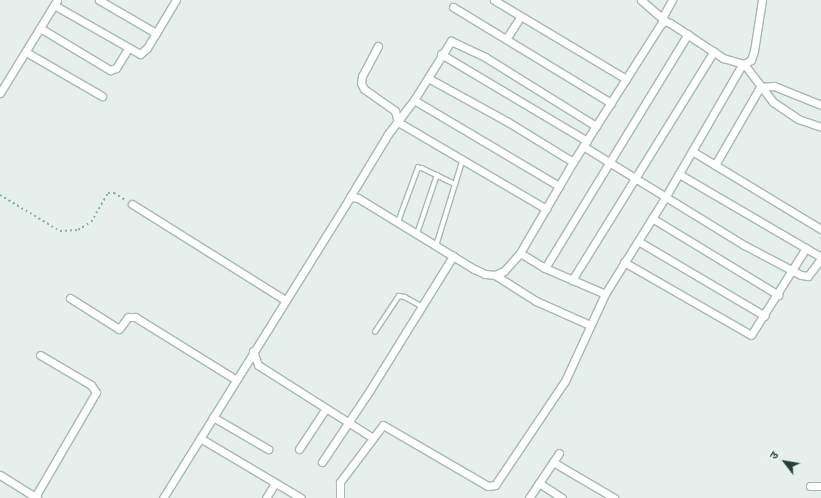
<!DOCTYPE html>
<meta charset="utf-8">
<style>
body{margin:0}
#map{position:relative;width:821px;height:498px;overflow:hidden;background:#e6efeb;font-family:Roboto,"Noto Sans Devanagari",sans-serif}
div>[style]{position:absolute}
.path>*{height:1.5px;margin-top:-0.75px;transform-origin:0;background:repeating-linear-gradient(90deg,#86b3a5 0 2px,transparent 0 5px)}
.roads{filter:drop-shadow(1px 0 #a8b8b2) drop-shadow(-1px 0 #a8b8b2) drop-shadow(0 1px #a8b8b2) drop-shadow(0 -1px #a8b8b2)}
.lane>*{height:3.5px;margin:-1.75px;padding:0 1.75px;transform-origin:1.75px;border-radius:1.75px;background:#fff}
.street>*{height:7px;margin:-3.5px;padding:0 3.5px;transform-origin:3.5px;border-radius:3.5px;background:#fff}
span{translate:-50% -50%;white-space:nowrap;text-align:center;line-height:1.15;-webkit-text-stroke:3px #f7fbf9;paint-order:stroke}
.north{position:absolute;left:765px;top:442px;width:40px;height:40px;-webkit-text-stroke:3px #f7fbf9;paint-order:stroke;rotate:301deg;font-size:11px;font-weight:700;line-height:16px;text-align:center;color:#24423a}
.north::after{content:'';display:block;margin:auto;width:14px;height:18px;background:#24423a;clip-path:polygon(50% 0,100% 100%,50% 72%,0 100%)}
</style>
<div id="map">
<div class="path">
<div style="left:0;top:195px;width:70px;rotate:31deg"></div>
<div style="left:60px;top:231px;width:18px;rotate:-3deg"></div>
<div style="left:78px;top:230px;width:15px;rotate:-32deg"></div>
<div style="left:91px;top:222px;width:34px;rotate:-60deg"></div>
<div style="left:108px;top:193px;width:6px"></div>
<div style="left:114px;top:193px;width:15px;rotate:32deg"></div>
</div>
<div class="roads">
<div class="lane">
<div style="left:398px;top:222px;width:58px;rotate:-69.7deg"></div>
<div style="left:418px;top:168px;width:4px"></div>
<div style="left:422px;top:168px;width:37px;rotate:26deg"></div>
<div style="left:417px;top:234px;width:62px;rotate:-71.3deg"></div>
<div style="left:436px;top:246px;width:91px;rotate:-72.8deg"></div>
<div style="left:375px;top:332px;width:43px;rotate:-56.3deg"></div>
<div style="left:399px;top:296px;width:6px;rotate:9deg"></div>
<div style="left:405px;top:297px;width:18px;rotate:29deg"></div>
</div>
<div class="street">
<div style="left:99px;top:0;width:66px;rotate:30.1deg"></div>
<div style="left:494px;top:0;width:154px;rotate:30.9deg"></div>
<div style="left:641px;top:0;width:32px;rotate:41deg"></div>
<div style="left:54px;top:5px;width:99px;rotate:29.7deg"></div>
<div style="left:140px;top:54px;width:9px;rotate:-41deg"></div>
<div style="left:147px;top:48px;width:56px;rotate:-58.9deg"></div>
<div style="left:453px;top:7px;width:185px;rotate:31.3deg"></div>
<div style="left:662px;top:18px;width:21px;rotate:-61deg"></div>
<div style="left:40px;top:28px;width:82px;rotate:31deg"></div>
<div style="left:110px;top:70px;width:6px;rotate:-18deg"></div>
<div style="left:116px;top:68px;width:22px;rotate:-58deg"></div>
<div style="left:506px;top:39px;width:27px;rotate:-57deg"></div>
<div style="left:378px;top:46px;width:34px;rotate:118deg"></div>
<div style="left:362px;top:76px;width:7px;rotate:98deg"></div>
<div style="left:361px;top:83px;width:7px;rotate:63deg"></div>
<div style="left:364px;top:89px;width:38px;rotate:35deg"></div>
<div style="left:395px;top:111px;width:11px;rotate:75deg"></div>
<div style="left:398px;top:122px;width:172px;rotate:30.4deg"></div>
<div style="left:26px;top:52px;width:88px;rotate:30.1deg"></div>
<div style="left:441px;top:54px;width:170px;rotate:30.8deg"></div>
<div style="left:744px;top:64px;width:48px;rotate:52.7deg"></div>
<div style="left:773px;top:102px;width:30px;rotate:34deg"></div>
<div style="left:798px;top:119px;width:24px;rotate:19deg"></div>
<div style="left:428px;top:78px;width:91px;rotate:28.8deg"></div>
<div style="left:508px;top:122px;width:76px;rotate:31.6deg"></div>
<div style="left:0;top:93px;width:109px;rotate:-58.5deg"></div>
<div style="left:414px;top:100px;width:169px;rotate:30.7deg"></div>
<div style="left:583px;top:146px;width:189px;rotate:31.6deg"></div>
<div style="left:744px;top:245px;width:64px;rotate:27.8deg"></div>
<div style="left:801px;top:275px;width:7px;rotate:8deg"></div>
<div style="left:808px;top:276px;width:21px;rotate:-53deg"></div>
<div style="left:692px;top:151px;width:151px;rotate:31.2deg"></div>
<div style="left:715px;top:165px;width:90px;rotate:-60deg"></div>
<div style="left:760px;top:87px;width:14px;rotate:-4deg"></div>
<div style="left:774px;top:86px;width:51px;rotate:22deg"></div>
<div style="left:679px;top:174px;width:164px;rotate:30.3deg"></div>
<div style="left:350px;top:197px;width:74px;rotate:-58.9deg"></div>
<div style="left:388px;top:134px;width:43px;rotate:-52.6deg"></div>
<div style="left:414px;top:100px;width:70px;rotate:-57.9deg"></div>
<div style="left:451px;top:41px;width:38px;rotate:25deg"></div>
<div style="left:485px;top:57px;width:131px;rotate:31.9deg"></div>
<div style="left:132px;top:204px;width:181px;rotate:32.1deg"></div>
<div style="left:652px;top:218px;width:148px;rotate:31.4deg"></div>
<div style="left:638px;top:241px;width:147px;rotate:30.6deg"></div>
<div style="left:520px;top:253px;width:29px;rotate:31deg"></div>
<div style="left:545px;top:268px;width:65px;rotate:23.4deg"></div>
<div style="left:624px;top:262px;width:146px;rotate:29.9deg"></div>
<div style="left:751px;top:335px;width:103px;rotate:-57.7deg"></div>
<div style="left:545px;top:268px;width:274px;rotate:-58.6deg"></div>
<div style="left:495px;top:275px;width:49px;rotate:32.4deg"></div>
<div style="left:536px;top:301px;width:59px;rotate:24deg"></div>
<div style="left:572px;top:280px;width:269px;rotate:-58.2deg"></div>
<div style="left:70px;top:298px;width:58px;rotate:32.3deg"></div>
<div style="left:119px;top:329px;width:15px;rotate:-53deg"></div>
<div style="left:128px;top:317px;width:7px"></div>
<div style="left:135px;top:317px;width:118px;rotate:31.8deg"></div>
<div style="left:253px;top:351px;width:15px;rotate:70deg"></div>
<div style="left:258px;top:365px;width:136px;rotate:32.4deg"></div>
<div style="left:213px;top:417px;width:64px;rotate:30.2deg"></div>
<div style="left:200px;top:438px;width:117px;rotate:30.7deg"></div>
<div style="left:299px;top:449px;width:49px;rotate:-56.6deg"></div>
<div style="left:322px;top:462px;width:87px;rotate:-56.3deg"></div>
<div style="left:370px;top:390px;width:158px;rotate:-58.2deg"></div>
<div style="left:553px;top:462px;width:71px;rotate:30.5deg"></div>
<div style="left:0;top:475px;width:44px;rotate:31.9deg"></div>
<div style="left:539px;top:483px;width:27px;rotate:33deg"></div>
<div style="left:810px;top:486px;width:11px"></div>
<div style="left:35px;top:497px;width:121px;rotate:-59.8deg"></div>
<div style="left:96px;top:392px;width:9px;rotate:-126deg"></div>
<div style="left:91px;top:385px;width:59px;rotate:-149.5deg"></div>
<div style="left:163px;top:498px;width:354px;rotate:-58.1deg"></div>
<div style="left:350px;top:197px;width:8px;rotate:7deg"></div>
<div style="left:358px;top:198px;width:136px;rotate:31.5deg"></div>
<div style="left:474px;top:269px;width:12px;rotate:24deg"></div>
<div style="left:485px;top:274px;width:10px;rotate:6deg"></div>
<div style="left:495px;top:275px;width:10px;rotate:-24deg"></div>
<div style="left:504px;top:271px;width:24px;rotate:-48deg"></div>
<div style="left:520px;top:253px;width:105px;rotate:-59.8deg"></div>
<div style="left:573px;top:162px;width:164px;rotate:-57.5deg"></div>
<div style="left:661px;top:24px;width:5px;rotate:-37deg"></div>
<div style="left:665px;top:21px;width:5px;rotate:22deg"></div>
<div style="left:670px;top:23px;width:64px;rotate:33.4deg"></div>
<div style="left:723px;top:58px;width:22px;rotate:16deg"></div>
<div style="left:744px;top:64px;width:8px;rotate:-30deg"></div>
<div style="left:751px;top:60px;width:9px;rotate:-72deg"></div>
<div style="left:754px;top:51px;width:52px;rotate:-81.1deg"></div>
<div style="left:266px;top:498px;width:17px;rotate:-59deg"></div>
<div style="left:340px;top:498px;width:16px;rotate:-90deg"></div>
<div style="left:340px;top:482px;width:71px;rotate:-53deg"></div>
<div style="left:383px;top:425px;width:121px;rotate:30.2deg"></div>
<div style="left:488px;top:486px;width:7px;rotate:-8deg"></div>
<div style="left:495px;top:485px;width:125px;rotate:-56.1deg"></div>
<div style="left:565px;top:381px;width:96px;rotate:-65.3deg"></div>
<div style="left:605px;top:294px;width:115px;rotate:-58.1deg"></div>
<div style="left:666px;top:196px;width:151px;rotate:-59.9deg"></div>
<div style="left:529px;top:498px;width:54px;rotate:-56.3deg"></div>
</div>
</div>
<div class="north">उ</div>
</div>
